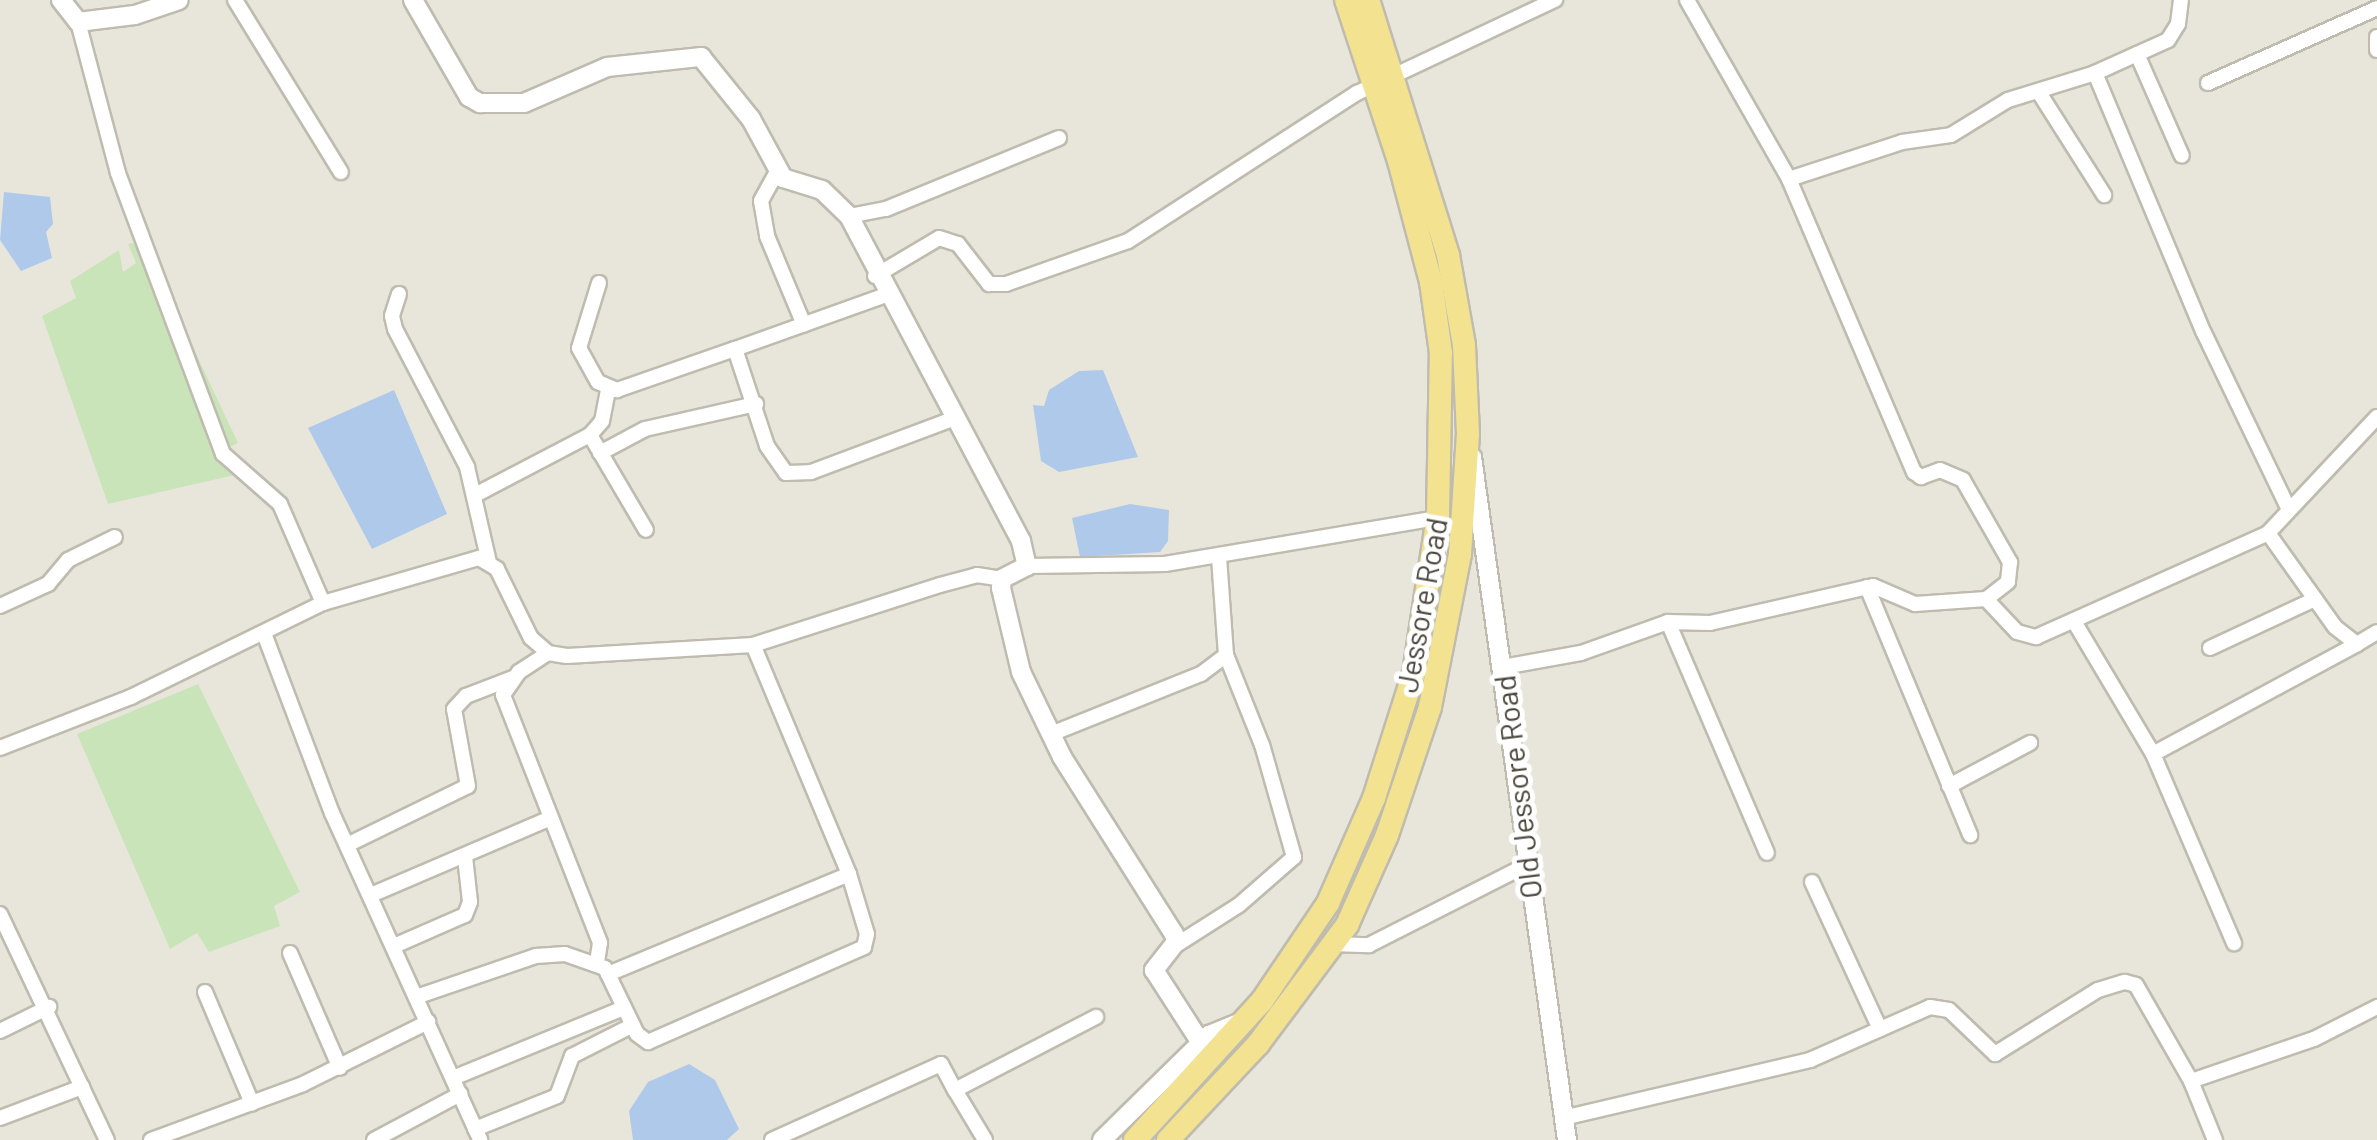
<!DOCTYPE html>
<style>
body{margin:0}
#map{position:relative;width:2377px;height:1140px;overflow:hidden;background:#f5f3ec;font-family:Barlow,sans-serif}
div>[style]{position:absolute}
.residential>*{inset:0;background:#e8e6db}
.green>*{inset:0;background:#cae4b9}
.water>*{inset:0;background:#afc9eb}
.roads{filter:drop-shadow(2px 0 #bfbcaf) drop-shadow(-2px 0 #bfbcaf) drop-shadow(0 2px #bfbcaf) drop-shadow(0 -2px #bfbcaf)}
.minor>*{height:14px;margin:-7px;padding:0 7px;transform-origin:7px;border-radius:7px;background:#fff}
.tertiary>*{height:18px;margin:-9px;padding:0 9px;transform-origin:9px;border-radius:9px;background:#fff}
.trunk>*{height:22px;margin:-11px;padding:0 11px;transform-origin:11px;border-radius:11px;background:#f3e290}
span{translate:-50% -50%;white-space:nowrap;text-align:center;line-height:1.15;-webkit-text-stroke:10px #fff;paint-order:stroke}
.street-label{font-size:30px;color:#49453a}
</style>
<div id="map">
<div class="residential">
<div style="clip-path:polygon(0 0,2377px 0,2377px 1140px,0 1140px)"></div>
</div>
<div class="green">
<div style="clip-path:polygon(143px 241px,238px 443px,228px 448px,235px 475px,108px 504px,42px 316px,76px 298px,70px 281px,119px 250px,123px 272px,136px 263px,128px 244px)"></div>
<div style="clip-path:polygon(198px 684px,300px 892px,274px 906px,280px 926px,209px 952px,197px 933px,170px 949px,77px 734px)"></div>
</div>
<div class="water">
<div style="clip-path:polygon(4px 192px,50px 197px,53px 224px,46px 232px,52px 258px,21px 271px,0 240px)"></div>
<div style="clip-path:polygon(1103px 370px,1138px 457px,1059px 472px,1041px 461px,1033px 405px,1044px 406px,1049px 390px,1079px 371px)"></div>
<div style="clip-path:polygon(394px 390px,447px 514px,372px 549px,308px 428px)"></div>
<div style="clip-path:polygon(1130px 504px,1169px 510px,1168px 541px,1160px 552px,1080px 557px,1072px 518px)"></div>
<div style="clip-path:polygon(689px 1064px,715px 1080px,739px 1129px,727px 1140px,633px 1140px,629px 1111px,648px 1082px)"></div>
</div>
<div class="roads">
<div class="minor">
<div style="left:235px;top:0;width:202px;rotate:58.4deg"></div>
<div style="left:1687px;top:0;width:206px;rotate:60.3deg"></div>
<div style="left:1789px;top:179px;width:319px;rotate:66.9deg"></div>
<div style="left:1914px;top:472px;width:9px;rotate:36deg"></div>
<div style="left:1921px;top:477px;width:20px;rotate:-20deg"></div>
<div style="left:1940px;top:470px;width:25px;rotate:23deg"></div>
<div style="left:1963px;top:480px;width:95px;rotate:60.2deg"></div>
<div style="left:2010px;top:562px;width:20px;rotate:96deg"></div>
<div style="left:2008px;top:582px;width:28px;rotate:142deg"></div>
<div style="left:2377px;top:37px;width:13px;rotate:90deg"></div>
<div style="left:2137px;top:54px;width:111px;rotate:66.2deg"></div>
<div style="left:2095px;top:73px;width:282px;rotate:67.3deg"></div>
<div style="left:2204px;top:333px;width:196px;rotate:64.3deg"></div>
<div style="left:2208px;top:83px;width:185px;rotate:-23.9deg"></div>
<div style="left:2040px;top:94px;width:120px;rotate:57.6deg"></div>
<div style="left:778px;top:170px;width:35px;rotate:119deg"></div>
<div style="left:761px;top:201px;width:36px;rotate:80deg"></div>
<div style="left:767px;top:236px;width:96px;rotate:67.4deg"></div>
<div style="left:1789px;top:179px;width:119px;rotate:-18.1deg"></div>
<div style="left:1902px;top:142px;width:49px;rotate:-8.1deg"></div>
<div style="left:1951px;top:135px;width:67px;rotate:-31.6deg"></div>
<div style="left:2008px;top:100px;width:91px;rotate:-17.2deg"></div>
<div style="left:2095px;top:73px;width:80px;rotate:-24.3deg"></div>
<div style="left:2168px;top:40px;width:19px;rotate:-58deg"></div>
<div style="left:2178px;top:24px;width:24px;rotate:-83deg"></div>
<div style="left:849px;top:216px;width:38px;rotate:-11deg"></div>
<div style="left:886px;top:209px;width:187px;rotate:-22.3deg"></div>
<div style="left:875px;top:276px;width:74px;rotate:-30.7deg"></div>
<div style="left:939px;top:238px;width:20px;rotate:18deg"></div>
<div style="left:958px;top:244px;width:51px;rotate:52.2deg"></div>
<div style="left:989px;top:284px;width:17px"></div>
<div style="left:1006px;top:284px;width:129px;rotate:-19.4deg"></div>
<div style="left:1128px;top:241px;width:273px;rotate:-32.9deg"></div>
<div style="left:1357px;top:93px;width:219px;rotate:-25.2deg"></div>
<div style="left:599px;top:283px;width:68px;rotate:107.1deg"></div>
<div style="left:579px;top:348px;width:39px;rotate:61deg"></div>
<div style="left:598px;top:382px;width:21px;rotate:23deg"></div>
<div style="left:617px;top:390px;width:125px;rotate:-19.2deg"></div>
<div style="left:735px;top:349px;width:102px;rotate:71.7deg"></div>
<div style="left:767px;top:446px;width:33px;rotate:55deg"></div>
<div style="left:786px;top:473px;width:25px;rotate:-2deg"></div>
<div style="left:811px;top:472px;width:152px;rotate:-20.5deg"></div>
<div style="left:399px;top:294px;width:23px;rotate:108deg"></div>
<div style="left:392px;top:316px;width:13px;rotate:77deg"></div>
<div style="left:395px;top:329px;width:156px;rotate:62.4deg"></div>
<div style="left:467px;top:467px;width:98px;rotate:77deg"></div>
<div style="left:735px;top:349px;width:160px;rotate:-19.7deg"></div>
<div style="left:590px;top:435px;width:110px;rotate:59.5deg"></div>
<div style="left:600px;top:453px;width:51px;rotate:-28.1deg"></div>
<div style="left:645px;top:429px;width:114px;rotate:-12.7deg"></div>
<div style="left:477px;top:494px;width:127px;rotate:-27.6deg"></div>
<div style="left:590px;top:435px;width:18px;rotate:-49deg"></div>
<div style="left:602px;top:421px;width:32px;rotate:-79deg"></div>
<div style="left:2268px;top:533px;width:159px;rotate:-46.8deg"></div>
<div style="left:1027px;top:566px;width:138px;rotate:-0.8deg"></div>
<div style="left:1165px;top:564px;width:281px;rotate:-9.6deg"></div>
<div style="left:1867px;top:587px;width:269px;rotate:67.4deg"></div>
<div style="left:323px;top:603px;width:162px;rotate:-16.1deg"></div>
<div style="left:479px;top:558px;width:21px;rotate:31deg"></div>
<div style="left:497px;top:569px;width:77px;rotate:63.8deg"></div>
<div style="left:531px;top:638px;width:23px;rotate:41deg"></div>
<div style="left:548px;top:653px;width:19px;rotate:9deg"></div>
<div style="left:567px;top:656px;width:186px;rotate:-3.4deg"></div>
<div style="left:753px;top:645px;width:196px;rotate:-17.8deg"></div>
<div style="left:940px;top:585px;width:38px;rotate:-15deg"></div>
<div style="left:977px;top:575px;width:25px;rotate:9deg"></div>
<div style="left:0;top:606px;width:53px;rotate:-24.6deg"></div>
<div style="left:48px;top:584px;width:31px;rotate:-50deg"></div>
<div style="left:68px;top:560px;width:52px;rotate:-26.1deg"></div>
<div style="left:1668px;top:622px;width:251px;rotate:66.8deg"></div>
<div style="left:2075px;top:623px;width:152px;rotate:59.2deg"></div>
<div style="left:2153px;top:754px;width:232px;rotate:-28.3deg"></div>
<div style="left:265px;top:636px;width:189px;rotate:69.3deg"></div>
<div style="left:332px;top:813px;width:359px;rotate:65.6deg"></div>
<div style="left:2210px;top:648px;width:116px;rotate:-25deg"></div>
<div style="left:548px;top:653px;width:35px;rotate:147deg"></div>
<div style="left:519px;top:672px;width:28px;rotate:125deg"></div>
<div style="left:503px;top:695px;width:266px;rotate:68.6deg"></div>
<div style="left:600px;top:943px;width:19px;rotate:99deg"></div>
<div style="left:1503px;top:667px;width:79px;rotate:-10.2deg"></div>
<div style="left:1581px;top:653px;width:92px;rotate:-19.6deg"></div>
<div style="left:1668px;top:622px;width:42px;rotate:1.4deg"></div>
<div style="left:1710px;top:623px;width:167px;rotate:-12.8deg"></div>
<div style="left:1873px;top:586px;width:46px;rotate:23.2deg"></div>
<div style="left:1915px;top:604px;width:71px;rotate:-4deg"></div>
<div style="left:1986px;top:599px;width:45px;rotate:46.8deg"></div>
<div style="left:2017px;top:632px;width:20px;rotate:15deg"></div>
<div style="left:2036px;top:637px;width:254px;rotate:-24.1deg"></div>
<div style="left:2268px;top:533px;width:115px;rotate:54.5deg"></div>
<div style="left:2335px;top:627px;width:28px;rotate:38deg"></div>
<div style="left:2357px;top:644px;width:23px;rotate:-31deg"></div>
<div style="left:1051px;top:734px;width:162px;rotate:-21.8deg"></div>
<div style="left:1201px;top:674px;width:31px;rotate:-37deg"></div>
<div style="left:1226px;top:655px;width:98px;rotate:-94.1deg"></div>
<div style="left:0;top:748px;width:141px;rotate:-21.3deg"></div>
<div style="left:131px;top:697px;width:214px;rotate:-26.1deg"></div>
<div style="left:323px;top:603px;width:108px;rotate:-113.5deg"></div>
<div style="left:280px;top:504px;width:76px;rotate:-138.7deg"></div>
<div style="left:223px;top:454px;width:300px;rotate:-110.5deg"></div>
<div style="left:118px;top:173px;width:156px;rotate:-104.8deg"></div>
<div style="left:2153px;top:754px;width:206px;rotate:66.8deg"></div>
<div style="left:1949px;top:786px;width:92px;rotate:-28deg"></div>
<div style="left:349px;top:844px;width:132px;rotate:-26deg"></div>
<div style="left:468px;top:786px;width:78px;rotate:-100.3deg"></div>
<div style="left:454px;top:709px;width:18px;rotate:-47deg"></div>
<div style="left:466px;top:696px;width:50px;rotate:-21deg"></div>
<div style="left:1812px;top:882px;width:162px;rotate:65.2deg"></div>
<div style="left:371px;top:895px;width:193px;rotate:-23.2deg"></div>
<div style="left:0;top:914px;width:250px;rotate:64.7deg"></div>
<div style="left:1332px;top:944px;width:37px;rotate:2deg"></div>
<div style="left:1369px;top:945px;width:175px;rotate:-26.9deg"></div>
<div style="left:394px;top:946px;width:77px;rotate:-23.6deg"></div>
<div style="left:465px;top:915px;width:14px;rotate:-69deg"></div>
<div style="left:470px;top:902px;width:45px;rotate:-96.3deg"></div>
<div style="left:1173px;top:947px;width:78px;rotate:-32.5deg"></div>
<div style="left:1239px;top:905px;width:73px;rotate:-41.1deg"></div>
<div style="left:1294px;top:857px;width:116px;rotate:-105.9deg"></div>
<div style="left:1262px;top:745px;width:97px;rotate:-111.8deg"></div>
<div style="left:290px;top:953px;width:125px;rotate:66.5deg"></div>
<div style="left:608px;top:974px;width:261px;rotate:-22.5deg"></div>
<div style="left:205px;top:992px;width:121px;rotate:67.1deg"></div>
<div style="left:416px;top:997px;width:127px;rotate:-18.9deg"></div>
<div style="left:536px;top:956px;width:29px;rotate:-4deg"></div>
<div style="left:565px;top:954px;width:42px;rotate:19.3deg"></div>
<div style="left:605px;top:968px;width:73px;rotate:64.1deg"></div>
<div style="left:637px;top:1034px;width:14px;rotate:36deg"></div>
<div style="left:648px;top:1042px;width:236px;rotate:-23.7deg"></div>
<div style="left:864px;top:947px;width:13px;rotate:-77deg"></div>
<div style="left:867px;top:934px;width:63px;rotate:-106.7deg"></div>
<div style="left:849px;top:874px;width:248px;rotate:-112.7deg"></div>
<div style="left:0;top:1031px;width:55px;rotate:-26.1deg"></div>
<div style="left:453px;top:1078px;width:185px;rotate:-22.3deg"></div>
<div style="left:2191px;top:1081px;width:64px;rotate:67.9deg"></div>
<div style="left:955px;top:1090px;width:58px;rotate:59deg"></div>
<div style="left:0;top:1118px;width:88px;rotate:-20.7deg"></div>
<div style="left:1563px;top:1118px;width:254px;rotate:-13.2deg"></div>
<div style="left:1810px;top:1060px;width:131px;rotate:-23.8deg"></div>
<div style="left:1930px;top:1007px;width:19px;rotate:9deg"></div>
<div style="left:1949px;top:1010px;width:64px;rotate:43.7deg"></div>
<div style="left:1995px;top:1054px;width:121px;rotate:-31.9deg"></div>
<div style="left:2098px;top:990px;width:28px;rotate:-17deg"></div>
<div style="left:2125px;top:982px;width:11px;rotate:15deg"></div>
<div style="left:2136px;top:985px;width:111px;rotate:60.2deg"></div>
<div style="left:2191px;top:1081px;width:130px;rotate:-18.9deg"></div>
<div style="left:2314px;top:1039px;width:71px;rotate:-26.9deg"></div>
<div style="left:475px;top:1129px;width:88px;rotate:-21.9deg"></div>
<div style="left:557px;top:1096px;width:43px;rotate:-69.4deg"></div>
<div style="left:572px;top:1056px;width:68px;rotate:-26.9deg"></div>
<div style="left:151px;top:1140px;width:162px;rotate:-20.2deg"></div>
<div style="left:303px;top:1084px;width:140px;rotate:-26.4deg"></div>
<div style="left:374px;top:1140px;width:98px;rotate:-28.1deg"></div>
<div style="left:772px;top:1140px;width:185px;rotate:-24.2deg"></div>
<div style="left:941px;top:1064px;width:30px;rotate:62deg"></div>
<div style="left:955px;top:1090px;width:159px;rotate:-27.4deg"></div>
</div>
<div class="tertiary">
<div style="left:61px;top:0;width:28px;rotate:52deg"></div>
<div style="left:78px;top:22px;width:57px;rotate:-7deg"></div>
<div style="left:135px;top:15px;width:46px;rotate:-18.8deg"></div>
<div style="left:413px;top:0;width:112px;rotate:60deg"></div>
<div style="left:469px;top:97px;width:13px;rotate:29deg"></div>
<div style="left:480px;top:103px;width:44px"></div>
<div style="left:524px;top:103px;width:90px;rotate:-23.4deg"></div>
<div style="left:607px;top:67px;width:95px;rotate:-6.1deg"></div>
<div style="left:701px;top:57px;width:80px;rotate:51.1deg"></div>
<div style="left:751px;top:119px;width:67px;rotate:61.5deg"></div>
<div style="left:783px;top:178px;width:41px;rotate:17.1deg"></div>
<div style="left:822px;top:190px;width:37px;rotate:44deg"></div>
<div style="left:849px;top:216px;width:368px;rotate:62.1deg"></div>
<div style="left:1021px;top:541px;width:26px;rotate:77deg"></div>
<div style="left:1027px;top:566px;width:28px;rotate:153deg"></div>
<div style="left:1002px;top:579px;width:9px;rotate:96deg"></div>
<div style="left:1001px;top:588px;width:86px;rotate:76.6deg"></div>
<div style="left:1021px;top:672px;width:94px;rotate:64.2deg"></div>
<div style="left:1062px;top:757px;width:209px;rotate:57.7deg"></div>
<div style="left:1174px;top:934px;width:8px;rotate:76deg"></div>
<div style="left:1176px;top:942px;width:36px;rotate:128deg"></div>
<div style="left:1154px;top:970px;width:87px;rotate:57.2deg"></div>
<div style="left:1472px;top:457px;width:690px;rotate:82.08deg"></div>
<div style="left:1102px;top:1140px;width:150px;rotate:-44.5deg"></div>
<div style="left:1209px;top:1035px;width:35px;rotate:-22deg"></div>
</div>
<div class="trunk">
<div style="left:1135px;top:1140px;width:188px;rotate:-47.6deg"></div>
<div style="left:1262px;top:1001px;width:118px;rotate:-56deg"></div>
<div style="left:1328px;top:903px;width:115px;rotate:-66.3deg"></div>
<div style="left:1374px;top:798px;width:131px;rotate:-72.3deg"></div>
<div style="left:1414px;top:673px;width:158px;rotate:-81.3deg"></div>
<div style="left:1438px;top:517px;width:164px;rotate:-89deg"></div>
<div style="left:1441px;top:353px;width:72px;rotate:-98deg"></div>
<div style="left:1431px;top:282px;width:125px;rotate:-104.8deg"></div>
<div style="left:1399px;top:161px;width:169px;rotate:-108.2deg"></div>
<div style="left:1168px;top:1140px;width:132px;rotate:-46.8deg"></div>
<div style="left:1258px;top:1044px;width:149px;rotate:-53.2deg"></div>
<div style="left:1347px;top:925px;width:98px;rotate:-66deg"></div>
<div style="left:1387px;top:835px;width:135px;rotate:-71.4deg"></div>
<div style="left:1430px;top:707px;width:156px;rotate:-78.9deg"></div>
<div style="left:1460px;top:554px;width:120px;rotate:-86.2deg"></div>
<div style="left:1468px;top:434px;width:89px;rotate:-92.6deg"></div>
<div style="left:1464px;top:345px;width:91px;rotate:-100.1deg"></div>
<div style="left:1448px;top:255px;width:267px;rotate:-107.4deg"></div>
</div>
</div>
<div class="street-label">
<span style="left:1421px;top:605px;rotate:-80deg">Jessore Road</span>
<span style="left:1517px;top:787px;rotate:-97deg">Old Jessore Road</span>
</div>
</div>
